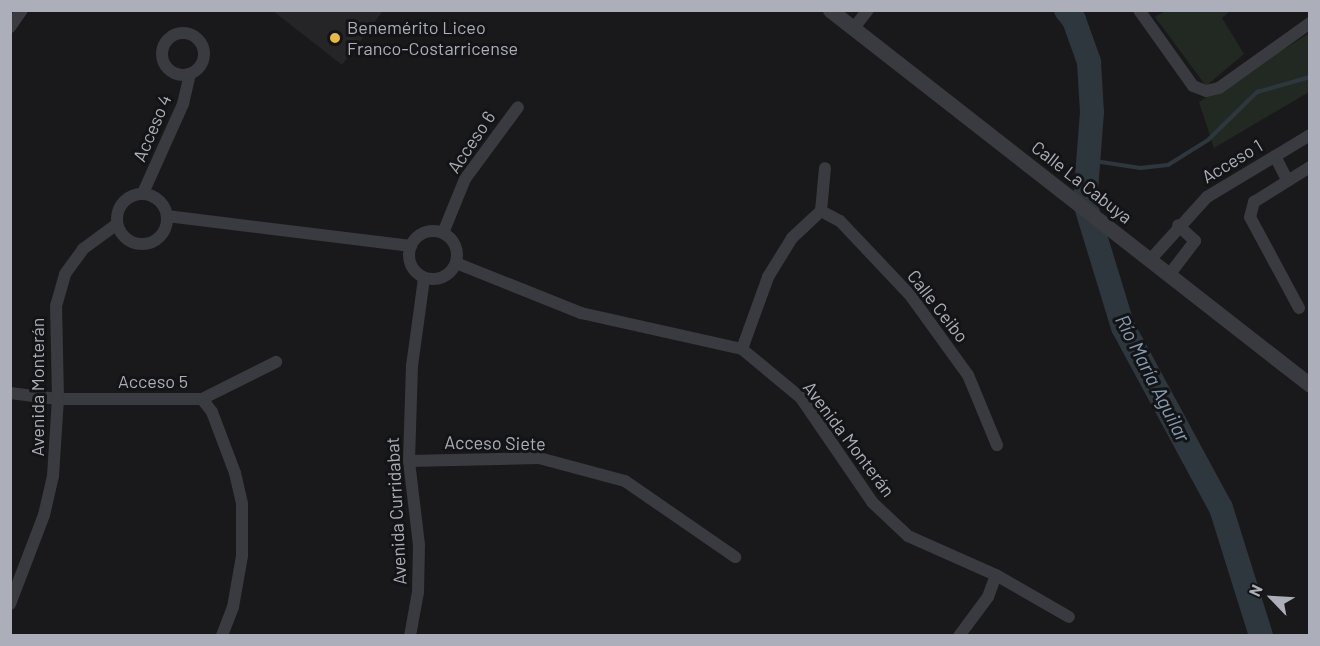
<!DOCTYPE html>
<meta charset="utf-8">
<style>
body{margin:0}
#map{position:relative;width:1320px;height:646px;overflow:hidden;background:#19191b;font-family:Barlow,sans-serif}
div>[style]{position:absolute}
.built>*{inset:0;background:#252528}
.green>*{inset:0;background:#212922}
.stream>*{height:4px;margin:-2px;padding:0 2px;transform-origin:2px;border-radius:2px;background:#2f373e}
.river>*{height:24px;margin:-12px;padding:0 12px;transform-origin:12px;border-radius:12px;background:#2f373e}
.minor>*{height:12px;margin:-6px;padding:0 6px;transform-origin:6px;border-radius:6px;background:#3a3b40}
.minor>.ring{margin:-6px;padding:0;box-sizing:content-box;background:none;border:12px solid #3a3b40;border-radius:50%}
.tertiary>*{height:15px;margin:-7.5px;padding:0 7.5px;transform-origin:7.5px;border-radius:7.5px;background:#3a3b40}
.dots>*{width:16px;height:16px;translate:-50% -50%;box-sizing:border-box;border:3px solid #141416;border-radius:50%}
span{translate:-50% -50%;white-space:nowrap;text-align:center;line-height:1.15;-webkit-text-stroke:6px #141416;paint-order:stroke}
.poi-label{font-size:18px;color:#acafba}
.left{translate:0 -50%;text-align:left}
.street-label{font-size:18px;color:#acafba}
.water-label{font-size:20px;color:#859bb3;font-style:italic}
.frame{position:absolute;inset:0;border:12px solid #acafba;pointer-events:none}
.north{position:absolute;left:1242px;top:568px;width:60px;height:60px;-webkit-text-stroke:4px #141416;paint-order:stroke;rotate:295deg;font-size:16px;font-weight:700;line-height:24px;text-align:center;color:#acafba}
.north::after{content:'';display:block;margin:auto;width:21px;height:27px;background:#acafba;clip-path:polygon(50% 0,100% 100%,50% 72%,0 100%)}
</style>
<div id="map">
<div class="built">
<div style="clip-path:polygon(273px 11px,383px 11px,342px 65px)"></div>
</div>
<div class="green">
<div style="clip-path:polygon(1165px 11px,1230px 11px,1222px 18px,1244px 54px,1206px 86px,1155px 17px)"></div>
<div style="clip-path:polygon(1308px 34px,1309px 92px,1214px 148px,1199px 102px)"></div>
</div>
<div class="stream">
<div style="left:1088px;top:160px;width:53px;rotate:8.7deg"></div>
<div style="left:1140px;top:168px;width:28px;rotate:-6deg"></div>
<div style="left:1168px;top:165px;width:47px;rotate:-32deg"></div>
<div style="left:1208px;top:140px;width:69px;rotate:-44.4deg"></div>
<div style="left:1257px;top:92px;width:55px;rotate:-15.8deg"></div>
</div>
<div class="river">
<div style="left:1066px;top:10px;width:13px;rotate:51deg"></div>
<div style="left:1074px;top:20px;width:45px;rotate:70.3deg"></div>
<div style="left:1089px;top:62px;width:50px;rotate:86.6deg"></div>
<div style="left:1092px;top:112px;width:91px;rotate:94.4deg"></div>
<div style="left:1085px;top:203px;width:130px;rotate:73deg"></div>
<div style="left:1123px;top:327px;width:206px;rotate:61.6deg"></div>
<div style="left:1221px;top:508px;width:134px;rotate:72.6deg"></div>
</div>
<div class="minor">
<div style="left:1139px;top:10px;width:93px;rotate:54.6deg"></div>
<div style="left:1193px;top:86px;width:14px;rotate:21deg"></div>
<div style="left:1206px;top:91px;width:13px;rotate:-13deg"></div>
<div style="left:1219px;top:88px;width:112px;rotate:-35.5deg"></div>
<div style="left:10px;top:27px;width:21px;rotate:-55deg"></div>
<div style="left:853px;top:29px;width:24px;rotate:-52deg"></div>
<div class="ring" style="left:162px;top:33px;width:30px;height:30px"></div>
<div style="left:1275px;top:156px;width:28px;rotate:63deg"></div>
<div style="left:143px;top:193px;width:98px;rotate:-65.8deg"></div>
<div style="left:183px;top:104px;width:31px;rotate:-77deg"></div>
<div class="ring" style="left:117px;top:194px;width:38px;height:38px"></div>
<div style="left:821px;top:211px;width:21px;rotate:28deg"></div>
<div style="left:840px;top:221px;width:102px;rotate:46.6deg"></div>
<div style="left:910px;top:295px;width:99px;rotate:54.1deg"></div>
<div style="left:968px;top:375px;width:76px;rotate:67.5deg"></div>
<div style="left:167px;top:216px;width:246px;rotate:7deg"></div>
<div class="ring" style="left:409px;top:231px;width:36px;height:36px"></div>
<div style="left:443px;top:233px;width:58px;rotate:-67.8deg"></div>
<div style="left:465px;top:179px;width:89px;rotate:-53.6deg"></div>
<div style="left:1150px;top:260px;width:85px;rotate:-47.9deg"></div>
<div style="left:1207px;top:197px;width:120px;rotate:-31deg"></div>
<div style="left:456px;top:263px;width:135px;rotate:21.8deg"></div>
<div style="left:581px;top:313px;width:165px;rotate:12.6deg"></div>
<div style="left:742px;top:349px;width:77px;rotate:39.7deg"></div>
<div style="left:801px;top:398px;width:127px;rotate:55.6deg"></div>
<div style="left:873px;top:503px;width:48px;rotate:43.3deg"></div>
<div style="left:908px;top:536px;width:96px;rotate:23.9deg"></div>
<div style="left:996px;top:575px;width:84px;rotate:29.9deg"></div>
<div style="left:1169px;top:275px;width:43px;rotate:-52.6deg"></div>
<div style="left:1195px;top:241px;width:23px;rotate:-137deg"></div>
<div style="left:1299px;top:308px;width:103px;rotate:-118.3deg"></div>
<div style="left:1250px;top:217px;width:16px;rotate:-75deg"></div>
<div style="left:1254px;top:202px;width:66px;rotate:-32deg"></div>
<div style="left:742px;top:349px;width:77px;rotate:-70.1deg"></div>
<div style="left:768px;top:277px;width:46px;rotate:-58.4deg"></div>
<div style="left:792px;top:238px;width:40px;rotate:-43deg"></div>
<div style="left:821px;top:211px;width:43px;rotate:-84.7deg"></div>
<div style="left:10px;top:393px;width:48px;rotate:7.1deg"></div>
<div style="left:58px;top:399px;width:144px"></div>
<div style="left:202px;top:399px;width:83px;rotate:-26.6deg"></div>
<div style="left:202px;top:399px;width:16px;rotate:52deg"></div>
<div style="left:212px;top:412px;width:65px;rotate:69.3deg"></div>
<div style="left:235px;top:473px;width:32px;rotate:77deg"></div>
<div style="left:242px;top:504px;width:52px;rotate:90deg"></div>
<div style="left:242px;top:556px;width:52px;rotate:100deg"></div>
<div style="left:233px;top:607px;width:31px;rotate:111deg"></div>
<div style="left:409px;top:461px;width:130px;rotate:-1.3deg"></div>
<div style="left:539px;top:458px;width:89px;rotate:15deg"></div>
<div style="left:625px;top:481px;width:134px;rotate:34.6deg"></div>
<div style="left:10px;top:604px;width:95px;rotate:-69.1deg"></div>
<div style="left:44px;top:515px;width:40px;rotate:-77deg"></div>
<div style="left:53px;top:476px;width:77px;rotate:-86.3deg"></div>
<div style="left:58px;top:399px;width:93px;rotate:-91.2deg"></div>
<div style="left:56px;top:306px;width:33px;rotate:-74deg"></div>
<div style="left:65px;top:274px;width:31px;rotate:-54deg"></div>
<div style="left:83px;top:249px;width:42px;rotate:-36.3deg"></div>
<div style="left:410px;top:636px;width:45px;rotate:-79.7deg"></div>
<div style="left:418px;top:592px;width:47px;rotate:-88.8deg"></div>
<div style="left:419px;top:545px;width:85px;rotate:-96.8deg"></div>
<div style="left:409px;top:461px;width:95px;rotate:-88.2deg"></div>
<div style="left:412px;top:366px;width:89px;rotate:-82.2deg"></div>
<div style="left:959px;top:636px;width:49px;rotate:-53.4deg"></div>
<div style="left:988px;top:597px;width:23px;rotate:-70deg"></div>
</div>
<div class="tertiary">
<div style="left:830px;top:10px;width:609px;rotate:38deg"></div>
</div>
<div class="dots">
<div style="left:335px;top:38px;background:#e9b842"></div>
</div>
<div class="poi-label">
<span class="left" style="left:347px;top:38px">Benemérito Liceo<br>Franco-Costarricense</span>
</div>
<div class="street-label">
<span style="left:152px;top:128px;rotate:-67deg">Acceso 4</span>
<span style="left:471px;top:142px;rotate:-56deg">Acceso 6</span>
<span style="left:1232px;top:161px;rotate:-31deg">Acceso 1</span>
<span style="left:1082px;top:182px;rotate:38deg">Calle La Cabuya</span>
<span style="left:938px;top:306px;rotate:52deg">Calle Ceibo</span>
<span style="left:153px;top:381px">Acceso 5</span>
<span style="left:37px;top:387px;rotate:-90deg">Avenida Monterán</span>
<span style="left:849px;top:439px;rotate:53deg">Avenida Monterán</span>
<span style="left:495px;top:443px;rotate:1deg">Acceso Siete</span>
<span style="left:396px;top:511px;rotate:-93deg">Avenida Curridabat</span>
</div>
<div class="water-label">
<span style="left:1153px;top:378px;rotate:63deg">Río María Aguilar</span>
</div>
<div class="frame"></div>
<div class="north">N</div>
</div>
